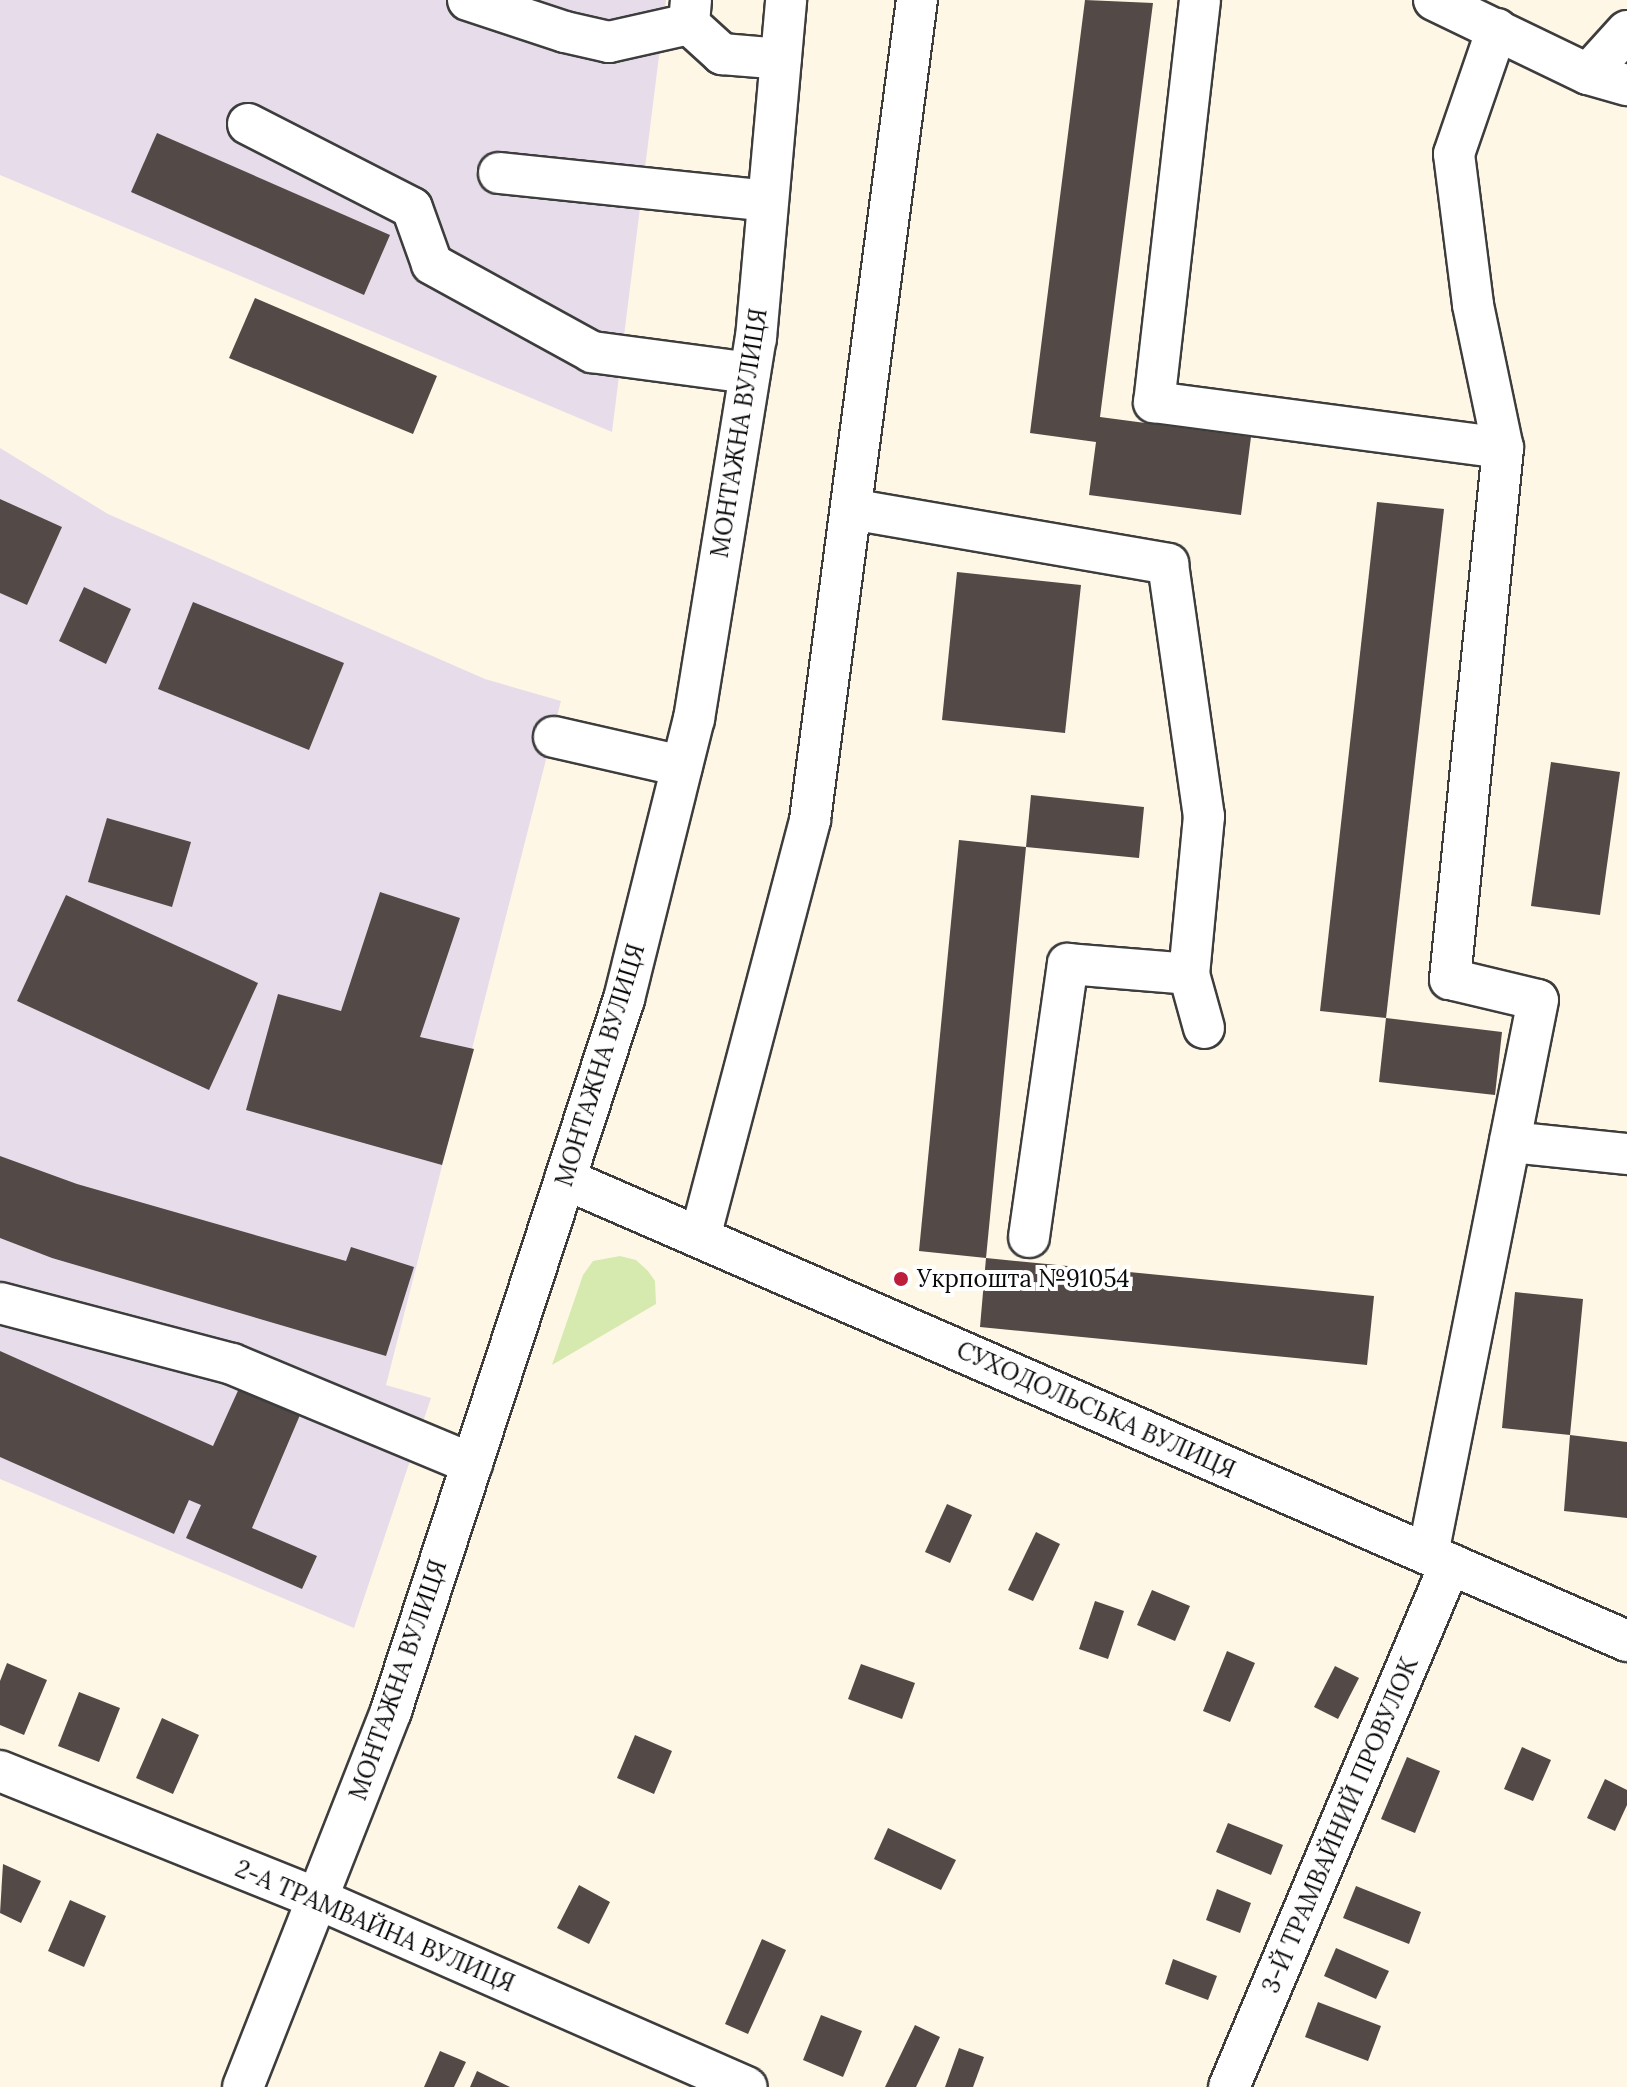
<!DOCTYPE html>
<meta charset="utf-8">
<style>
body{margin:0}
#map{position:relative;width:1627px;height:2087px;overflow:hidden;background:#fff7e6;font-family:Lora,serif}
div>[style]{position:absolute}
.industrial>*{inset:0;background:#e7ddea}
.green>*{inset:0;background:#d6eab0}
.building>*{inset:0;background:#534946}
.roads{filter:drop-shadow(2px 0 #3d3d3d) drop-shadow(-2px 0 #3d3d3d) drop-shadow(0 2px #3d3d3d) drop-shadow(0 -2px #3d3d3d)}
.minor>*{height:40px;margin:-20px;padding:0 20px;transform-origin:20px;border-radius:20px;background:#fff}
.dots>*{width:22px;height:22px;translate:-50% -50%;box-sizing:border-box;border:4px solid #fff;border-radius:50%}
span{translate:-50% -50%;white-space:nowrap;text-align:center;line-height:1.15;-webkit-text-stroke:8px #fff;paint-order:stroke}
.street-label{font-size:24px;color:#0a0a0a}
.poi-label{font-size:24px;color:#0a0a0a}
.left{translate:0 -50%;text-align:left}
</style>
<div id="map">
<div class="industrial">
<div style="clip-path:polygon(0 0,666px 0,612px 432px,0 175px)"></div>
<div style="clip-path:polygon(0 448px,108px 514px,485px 679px,561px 701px,386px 1385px,431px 1398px,354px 1628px,0 1479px)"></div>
</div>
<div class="green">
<div style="clip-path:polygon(620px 1256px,636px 1260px,648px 1271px,655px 1281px,656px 1304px,552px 1365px,583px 1275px,593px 1261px)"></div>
</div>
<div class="building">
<div style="clip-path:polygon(1085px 0,1153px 3px,1100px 417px,1251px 437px,1241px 515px,1089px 495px,1096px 442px,1030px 433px)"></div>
<div style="clip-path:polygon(157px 133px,390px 235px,364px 295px,131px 192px)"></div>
<div style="clip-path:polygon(255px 298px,437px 376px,413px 434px,229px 358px)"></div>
<div style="clip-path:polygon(0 499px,62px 527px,27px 605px,0 593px)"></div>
<div style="clip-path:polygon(1377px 502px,1444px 509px,1386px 1018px,1320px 1011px)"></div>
<div style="clip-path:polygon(957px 572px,1081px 585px,1065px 733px,942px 720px)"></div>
<div style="clip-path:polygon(84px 587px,131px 609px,106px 664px,59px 641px)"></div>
<div style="clip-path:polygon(193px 602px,344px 663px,309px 750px,158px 689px)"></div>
<div style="clip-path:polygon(1551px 762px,1620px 772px,1600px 915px,1531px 906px)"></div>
<div style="clip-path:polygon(1031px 795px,1144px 807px,1139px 858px,1026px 847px)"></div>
<div style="clip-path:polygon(107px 818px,191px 842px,172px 907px,88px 882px)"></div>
<div style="clip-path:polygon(959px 840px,1026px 847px,986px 1258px,919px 1251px)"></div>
<div style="clip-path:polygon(380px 892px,460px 918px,420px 1037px,474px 1049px,442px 1165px,246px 1110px,278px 994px,341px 1011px)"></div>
<div style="clip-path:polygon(66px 895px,258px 983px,209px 1090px,17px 1001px)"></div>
<div style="clip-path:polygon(1386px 1018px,1502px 1032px,1495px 1095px,1379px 1082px)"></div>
<div style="clip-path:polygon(0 1156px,77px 1184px,346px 1261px,351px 1247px,414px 1267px,386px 1356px,52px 1258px,0 1238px)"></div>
<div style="clip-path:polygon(986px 1258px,1374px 1296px,1367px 1365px,980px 1327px)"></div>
<div style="clip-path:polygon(1515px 1292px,1583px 1299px,1570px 1435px,1627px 1442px,1627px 1518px,1564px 1511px,1570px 1435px,1502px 1428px)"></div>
<div style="clip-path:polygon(0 1351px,213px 1446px,241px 1384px,303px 1408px,252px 1528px,317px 1556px,302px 1589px,186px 1538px,201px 1505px,189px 1500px,174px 1534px,0 1457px)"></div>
<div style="clip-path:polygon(947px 1504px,972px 1515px,950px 1563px,925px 1552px)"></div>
<div style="clip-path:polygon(1036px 1532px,1060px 1544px,1033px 1601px,1008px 1590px)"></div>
<div style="clip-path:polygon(1152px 1590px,1190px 1606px,1175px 1641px,1137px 1625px)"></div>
<div style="clip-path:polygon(1095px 1601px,1124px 1611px,1108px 1659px,1079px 1649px)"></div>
<div style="clip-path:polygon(1227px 1651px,1255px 1663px,1230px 1722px,1203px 1711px)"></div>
<div style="clip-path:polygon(7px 1663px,47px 1680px,24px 1735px,0 1725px,0 1681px)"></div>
<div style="clip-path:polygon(861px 1664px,915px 1683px,902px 1719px,848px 1699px)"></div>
<div style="clip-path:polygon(1335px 1666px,1359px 1678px,1338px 1719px,1314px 1707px)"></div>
<div style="clip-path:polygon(79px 1692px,120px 1708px,99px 1762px,58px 1746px)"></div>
<div style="clip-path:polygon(162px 1718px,199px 1735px,173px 1794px,136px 1778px)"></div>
<div style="clip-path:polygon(635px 1735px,672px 1751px,654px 1794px,617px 1778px)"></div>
<div style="clip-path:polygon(1522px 1747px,1551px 1760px,1533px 1801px,1504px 1789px)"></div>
<div style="clip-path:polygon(1407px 1757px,1440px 1771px,1415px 1833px,1381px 1819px)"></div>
<div style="clip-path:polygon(1605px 1779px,1627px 1790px,1627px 1805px,1615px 1831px,1587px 1818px)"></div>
<div style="clip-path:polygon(1228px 1823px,1283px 1845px,1271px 1875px,1216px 1852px)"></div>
<div style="clip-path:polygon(888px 1828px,956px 1860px,941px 1890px,874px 1859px)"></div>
<div style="clip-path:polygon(3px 1864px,41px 1881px,21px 1923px,0 1913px)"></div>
<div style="clip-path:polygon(579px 1885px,610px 1902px,589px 1944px,557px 1928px)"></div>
<div style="clip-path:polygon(1356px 1886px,1421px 1912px,1409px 1944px,1343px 1918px)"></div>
<div style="clip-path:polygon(1217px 1889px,1251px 1903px,1240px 1933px,1206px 1920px)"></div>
<div style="clip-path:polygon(70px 1900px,106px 1916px,84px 1967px,48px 1951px)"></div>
<div style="clip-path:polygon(762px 1939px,786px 1950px,748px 2034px,725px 2024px)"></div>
<div style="clip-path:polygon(1336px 1948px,1389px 1971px,1376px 1999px,1324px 1976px)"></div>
<div style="clip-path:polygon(1173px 1959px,1217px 1976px,1208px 2000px,1165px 1984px)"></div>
<div style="clip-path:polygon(1318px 2002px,1381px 2026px,1368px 2061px,1305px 2037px)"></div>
<div style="clip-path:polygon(821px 2015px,862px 2031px,843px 2077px,803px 2060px)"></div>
<div style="clip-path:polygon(915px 2025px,940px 2037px,916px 2087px,885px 2087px)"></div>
<div style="clip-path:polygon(959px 2048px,984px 2057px,973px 2087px,945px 2087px)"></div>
<div style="clip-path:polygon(440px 2051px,466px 2062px,454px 2087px,424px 2087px)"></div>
<div style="clip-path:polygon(477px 2071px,510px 2087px,470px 2087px)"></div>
</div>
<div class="roads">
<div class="minor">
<div style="left:468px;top:0;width:102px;rotate:18.3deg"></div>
<div style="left:565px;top:32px;width:45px;rotate:12.8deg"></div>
<div style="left:609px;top:42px;width:82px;rotate:-12.7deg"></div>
<div style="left:691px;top:0;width:24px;rotate:95deg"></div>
<div style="left:689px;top:24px;width:45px;rotate:42.3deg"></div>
<div style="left:722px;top:54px;width:59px;rotate:4.8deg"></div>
<div style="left:1200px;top:0;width:405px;rotate:96.5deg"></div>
<div style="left:1154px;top:402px;width:352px;rotate:7.5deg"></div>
<div style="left:1503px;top:448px;width:534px;rotate:95.7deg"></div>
<div style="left:1450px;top:979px;width:90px;rotate:13.4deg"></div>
<div style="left:1538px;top:1000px;width:565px;rotate:101.23deg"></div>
<div style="left:1434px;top:0;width:171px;rotate:25.7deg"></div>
<div style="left:1588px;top:74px;width:41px;rotate:15.8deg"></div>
<div style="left:1497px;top:29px;width:132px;rotate:109deg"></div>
<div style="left:1454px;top:154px;width:152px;rotate:82.8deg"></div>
<div style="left:1473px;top:305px;width:146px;rotate:78.2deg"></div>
<div style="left:1588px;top:74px;width:58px;rotate:-47.8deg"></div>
<div style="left:248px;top:124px;width:184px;rotate:27.1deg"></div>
<div style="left:412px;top:208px;width:59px;rotate:70.3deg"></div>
<div style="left:432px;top:264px;width:183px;rotate:28.8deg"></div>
<div style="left:592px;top:352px;width:159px;rotate:7.6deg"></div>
<div style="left:499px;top:173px;width:270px;rotate:5.9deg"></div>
<div style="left:851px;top:509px;width:322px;rotate:9.8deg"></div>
<div style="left:1168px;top:564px;width:255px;rotate:81.9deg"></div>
<div style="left:1204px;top:816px;width:159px;rotate:95.4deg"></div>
<div style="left:1189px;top:974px;width:56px;rotate:74.5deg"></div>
<div style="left:554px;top:737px;width:131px;rotate:12.8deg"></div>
<div style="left:1510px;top:1142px;width:118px;rotate:5.9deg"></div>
<div style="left:565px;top:1179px;width:1158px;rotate:23.51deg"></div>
<div style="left:700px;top:1237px;width:431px;rotate:-75.2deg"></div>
<div style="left:810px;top:820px;width:827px;rotate:-82.57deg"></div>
<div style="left:1029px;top:1237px;width:276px;rotate:-81.9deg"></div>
<div style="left:1068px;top:964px;width:121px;rotate:4.7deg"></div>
<div style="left:0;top:1303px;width:240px;rotate:14.7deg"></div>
<div style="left:232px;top:1364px;width:260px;rotate:22.6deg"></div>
<div style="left:0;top:1771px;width:343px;rotate:21.9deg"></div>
<div style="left:318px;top:1899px;width:468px;rotate:23.7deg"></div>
<div style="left:243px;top:2087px;width:404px;rotate:-68.5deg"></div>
<div style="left:391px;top:1711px;width:749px;rotate:-71.88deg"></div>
<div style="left:624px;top:999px;width:289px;rotate:-76deg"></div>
<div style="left:694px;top:719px;width:386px;rotate:-80.8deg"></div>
<div style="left:756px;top:338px;width:339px;rotate:-84.9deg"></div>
<div style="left:1229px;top:2087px;width:568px;rotate:-67.09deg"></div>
</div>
</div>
<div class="dots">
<div style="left:901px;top:1279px;background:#be1d3c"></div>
</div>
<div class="street-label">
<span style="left:739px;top:433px;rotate:-81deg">МОНТАЖНА ВУЛИЦЯ</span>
<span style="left:600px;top:1065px;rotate:-73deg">МОНТАЖНА ВУЛИЦЯ</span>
<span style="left:1096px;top:1410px;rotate:24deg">СУХОДОЛЬСЬКА ВУЛИЦЯ</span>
<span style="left:398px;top:1680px;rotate:-71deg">МОНТАЖНА ВУЛИЦЯ</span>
<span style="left:1340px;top:1825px;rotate:-67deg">3-Й ТРАМВАЙНИЙ ПРОВУЛОК</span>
<span style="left:375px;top:1926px;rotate:23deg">2-А ТРАМВАЙНА ВУЛИЦЯ</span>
</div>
<div class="poi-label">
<span class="left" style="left:917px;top:1279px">Укрпошта №91054</span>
</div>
</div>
